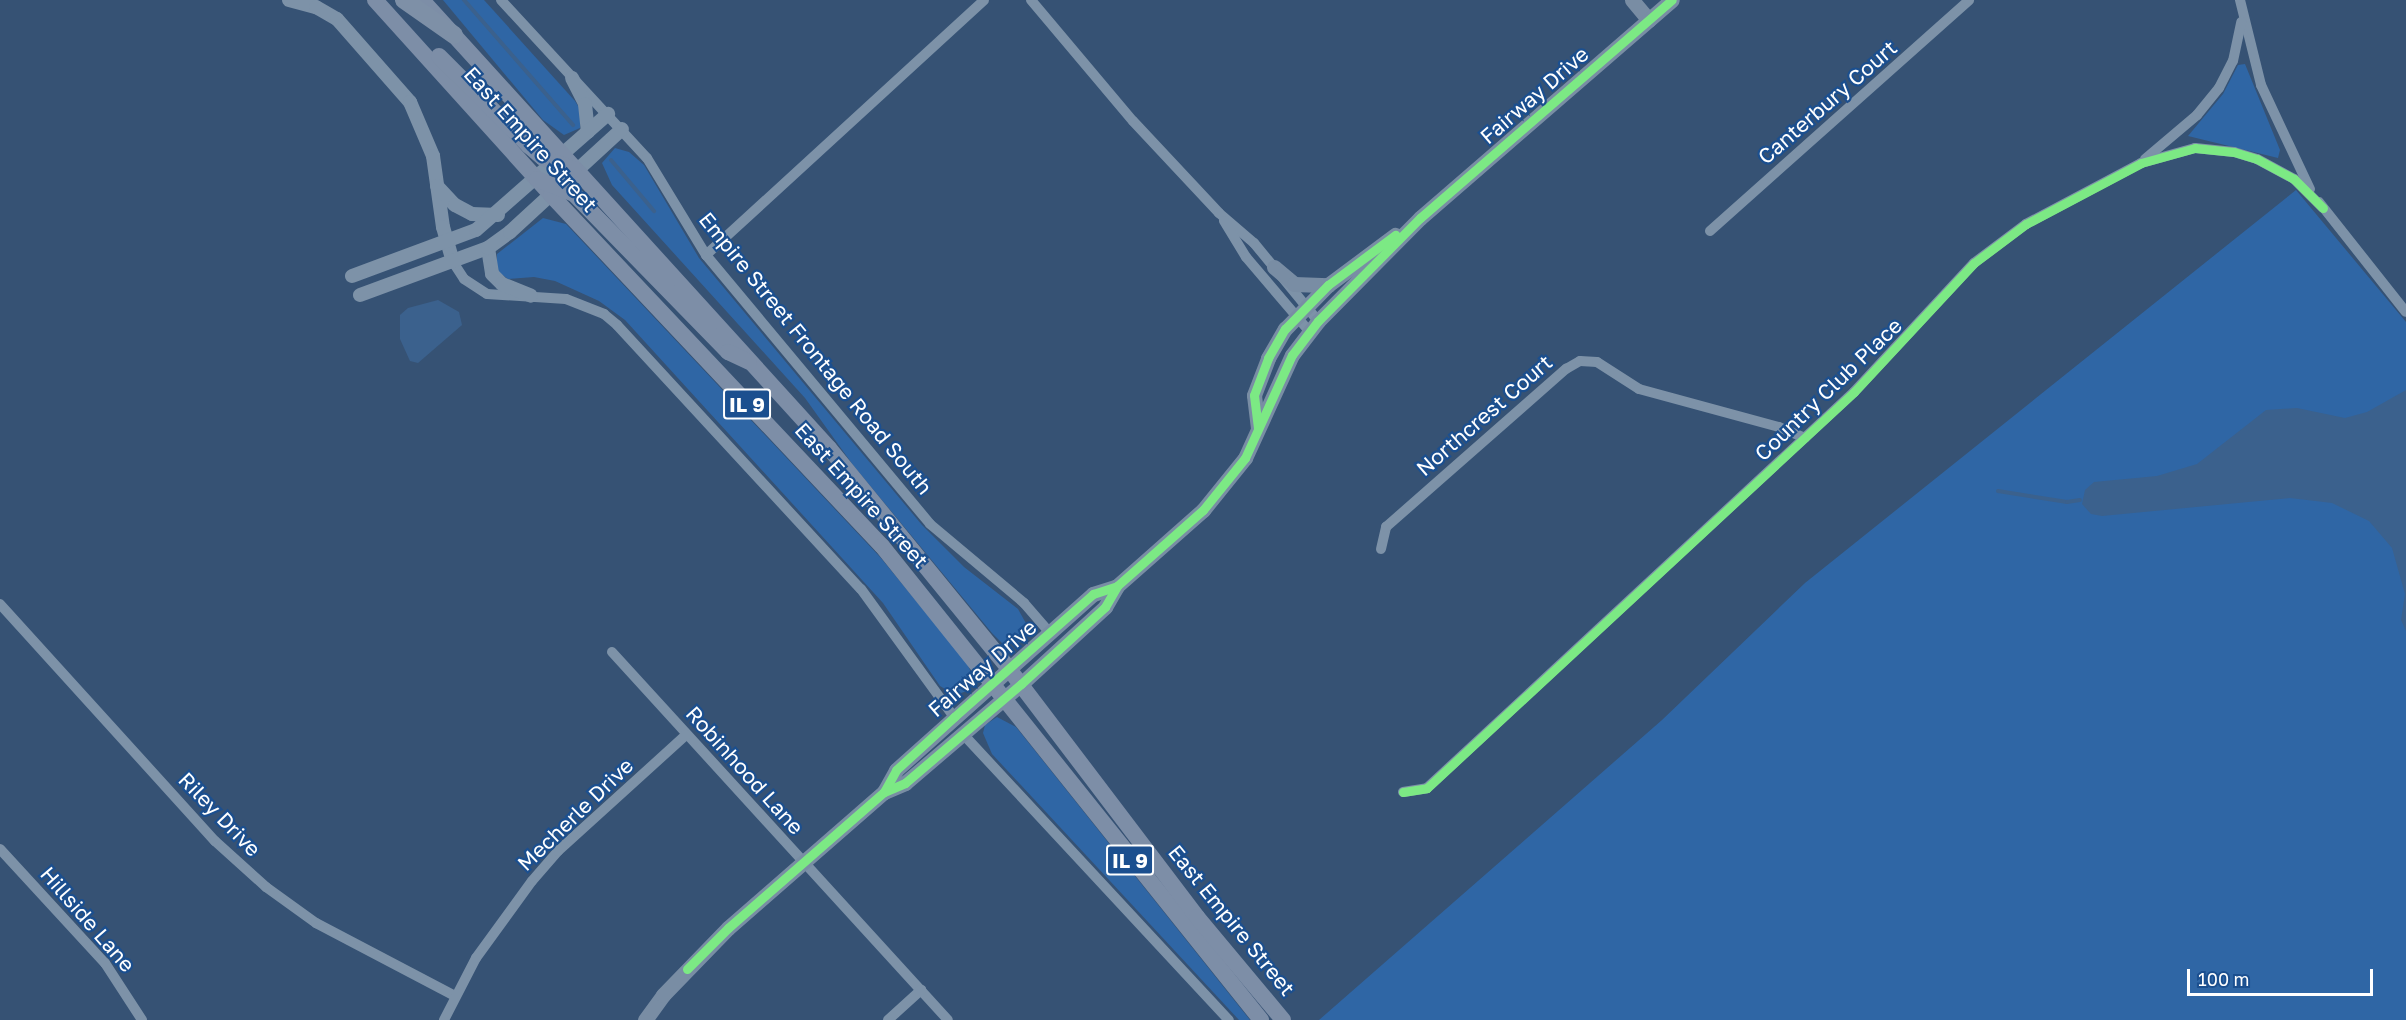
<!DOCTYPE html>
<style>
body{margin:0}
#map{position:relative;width:2406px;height:1020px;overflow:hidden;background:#365274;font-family:"Golos Text",sans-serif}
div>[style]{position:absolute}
.green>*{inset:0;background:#2f66a5}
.water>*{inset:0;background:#3b618d}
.stream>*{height:4px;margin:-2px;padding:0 2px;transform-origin:2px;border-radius:2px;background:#3b618d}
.minor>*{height:10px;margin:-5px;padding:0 5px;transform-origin:5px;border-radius:5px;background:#7d92a8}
.tertiary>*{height:14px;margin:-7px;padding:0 7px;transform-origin:7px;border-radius:7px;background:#7d92a8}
.secondary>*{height:15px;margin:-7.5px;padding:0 7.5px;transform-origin:7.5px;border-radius:7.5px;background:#798da4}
.primary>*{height:16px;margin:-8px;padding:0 8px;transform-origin:8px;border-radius:8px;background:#7d8ea7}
.trunk>*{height:18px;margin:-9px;padding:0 9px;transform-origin:9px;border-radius:9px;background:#7e90a7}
.cycleway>*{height:9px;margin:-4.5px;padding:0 4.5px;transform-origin:4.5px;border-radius:4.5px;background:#7ce984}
span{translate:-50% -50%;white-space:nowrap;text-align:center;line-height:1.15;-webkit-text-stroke:4.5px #1b4f8f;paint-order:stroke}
.shield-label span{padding:2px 4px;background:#1b4f8f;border:2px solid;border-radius:4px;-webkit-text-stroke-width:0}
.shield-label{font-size:20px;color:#fff;font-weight:700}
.street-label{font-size:21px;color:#fff}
.scale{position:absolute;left:2187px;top:969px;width:186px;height:27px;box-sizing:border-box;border:3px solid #fff;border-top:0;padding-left:8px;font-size:18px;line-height:21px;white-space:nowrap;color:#fff;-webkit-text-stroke:4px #1b4f8f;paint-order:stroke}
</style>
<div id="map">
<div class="green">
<div style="clip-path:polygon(443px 0,484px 0,575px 101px,580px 109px,580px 128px,564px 135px,543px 120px)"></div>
<div style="clip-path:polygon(2245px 64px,2280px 150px,2278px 158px,2188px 136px,2223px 94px,2238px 65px)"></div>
<div style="clip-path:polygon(615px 148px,629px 152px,644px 165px,699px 258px,922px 525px,964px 567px,1018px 609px,1028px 627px,1022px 642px,1003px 644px,992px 633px,853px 465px,805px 398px,612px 185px,602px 163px)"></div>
<div style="clip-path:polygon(2296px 190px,2406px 322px,2406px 1020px,1319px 1020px,1662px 720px,1805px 583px)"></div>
<div style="clip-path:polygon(543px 218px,566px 224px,880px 557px,967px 663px,973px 677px,967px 691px,955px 695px,940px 686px,883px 603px,625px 320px,599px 301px,555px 281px,534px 277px,508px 279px,497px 271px,497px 254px)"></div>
<div style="clip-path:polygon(997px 717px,1016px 727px,1250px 1020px,1239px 1020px,992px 754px,983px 733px,985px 725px)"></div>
</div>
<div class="water">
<div style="clip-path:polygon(438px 300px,459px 312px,462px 325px,418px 363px,410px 361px,400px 339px,400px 315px,408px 308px)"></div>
<div style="clip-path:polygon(2406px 390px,2406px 631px,2401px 620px,2405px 594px,2392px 548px,2369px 521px,2332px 503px,2290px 498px,2102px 516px,2091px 514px,2082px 504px,2085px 490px,2094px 482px,2157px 476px,2197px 464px,2266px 410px,2297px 408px,2345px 418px,2367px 412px)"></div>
</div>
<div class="stream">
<div style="left:464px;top:0;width:166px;rotate:48.9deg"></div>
<div style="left:611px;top:160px;width:67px;rotate:49.9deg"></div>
<div style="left:1998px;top:491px;width:70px;rotate:9.1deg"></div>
<div style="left:2067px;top:502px;width:13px;rotate:-9deg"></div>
</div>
<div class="minor">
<div style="left:501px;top:0;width:215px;rotate:47.3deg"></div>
<div style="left:647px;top:158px;width:114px;rotate:58.7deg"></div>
<div style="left:706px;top:255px;width:350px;rotate:50.2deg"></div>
<div style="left:930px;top:524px;width:123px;rotate:40deg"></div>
<div style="left:1024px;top:603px;width:40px;rotate:49deg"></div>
<div style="left:1031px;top:0;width:158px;rotate:49.9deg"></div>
<div style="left:1133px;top:121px;width:126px;rotate:46.9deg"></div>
<div style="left:1219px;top:213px;width:46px;rotate:40.6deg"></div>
<div style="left:1254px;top:243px;width:101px;rotate:50.6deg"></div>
<div style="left:2240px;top:0;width:88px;rotate:76.1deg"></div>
<div style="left:2261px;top:85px;width:115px;rotate:64.8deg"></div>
<div style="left:2145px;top:159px;width:68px;rotate:-40.2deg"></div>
<div style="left:2197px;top:115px;width:35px;rotate:-51deg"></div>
<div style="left:2219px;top:88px;width:30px;rotate:-63deg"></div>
<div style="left:2233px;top:61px;width:40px;rotate:-78deg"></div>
<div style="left:2319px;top:202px;width:140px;rotate:51.7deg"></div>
<div style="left:1224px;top:221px;width:42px;rotate:58.6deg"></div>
<div style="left:1246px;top:257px;width:97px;rotate:49.6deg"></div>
<div style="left:1710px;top:231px;width:347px;rotate:-41.7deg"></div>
<div style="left:706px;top:255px;width:377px;rotate:-42.5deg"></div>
<div style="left:453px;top:262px;width:20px;rotate:57deg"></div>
<div style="left:464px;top:279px;width:27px;rotate:33deg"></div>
<div style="left:487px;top:294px;width:79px;rotate:3.6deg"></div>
<div style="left:566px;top:299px;width:41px;rotate:21.5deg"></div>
<div style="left:604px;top:314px;width:17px;rotate:40deg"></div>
<div style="left:617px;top:325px;width:359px;rotate:47.3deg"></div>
<div style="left:861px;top:589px;width:158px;rotate:54deg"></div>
<div style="left:1381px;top:549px;width:23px;rotate:-77deg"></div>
<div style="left:1386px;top:527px;width:240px;rotate:-41.3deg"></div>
<div style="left:1566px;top:369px;width:16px;rotate:-30deg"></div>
<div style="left:1580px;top:361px;width:17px;rotate:3deg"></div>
<div style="left:1597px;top:362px;width:50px;rotate:32.7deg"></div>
<div style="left:1639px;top:389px;width:145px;rotate:15.2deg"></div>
<div style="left:1779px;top:427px;width:28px;rotate:23deg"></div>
<div style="left:0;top:604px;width:320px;rotate:47.8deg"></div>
<div style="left:215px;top:841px;width:69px;rotate:42deg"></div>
<div style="left:266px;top:887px;width:62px;rotate:35.8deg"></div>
<div style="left:316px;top:923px;width:157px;rotate:27.7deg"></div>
<div style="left:612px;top:652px;width:498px;rotate:47.6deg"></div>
<div style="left:962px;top:733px;width:392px;rotate:47.1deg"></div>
<div style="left:1403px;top:792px;width:24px;rotate:-9deg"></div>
<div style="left:1427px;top:788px;width:582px;rotate:-42.84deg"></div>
<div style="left:1854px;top:392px;width:176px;rotate:-47.1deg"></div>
<div style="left:1974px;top:263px;width:65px;rotate:-36.9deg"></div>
<div style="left:2026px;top:224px;width:130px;rotate:-27.9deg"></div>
<div style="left:2141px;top:163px;width:56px;rotate:-15.5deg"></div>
<div style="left:2195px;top:148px;width:39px;rotate:6deg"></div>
<div style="left:2234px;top:152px;width:24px;rotate:17deg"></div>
<div style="left:2257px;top:159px;width:42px;rotate:28.4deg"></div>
<div style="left:2294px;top:179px;width:41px;rotate:45deg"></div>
<div style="left:0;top:849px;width:155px;rotate:47.4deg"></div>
<div style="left:105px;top:963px;width:68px;rotate:57deg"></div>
<div style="left:444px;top:1020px;width:70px;rotate:-62.7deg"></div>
<div style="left:476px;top:958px;width:95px;rotate:-54deg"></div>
<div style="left:532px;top:881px;width:40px;rotate:-49deg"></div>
<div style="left:558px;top:851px;width:173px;rotate:-42.2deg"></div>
<div style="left:888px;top:1020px;width:45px;rotate:-42.3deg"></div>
</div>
<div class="tertiary">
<div style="left:289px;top:0;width:28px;rotate:15deg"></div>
<div style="left:316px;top:7px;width:24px;rotate:30deg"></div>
<div style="left:337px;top:19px;width:111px;rotate:48.7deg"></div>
<div style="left:410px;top:102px;width:59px;rotate:66.9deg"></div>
<div style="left:433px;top:156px;width:72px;rotate:82deg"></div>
<div style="left:443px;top:227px;width:36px;rotate:74deg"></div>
<div style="left:572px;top:78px;width:29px;rotate:63deg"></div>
<div style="left:585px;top:104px;width:28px;rotate:84deg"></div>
<div style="left:437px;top:186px;width:26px;rotate:47deg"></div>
<div style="left:455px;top:205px;width:19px;rotate:28deg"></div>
<div style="left:472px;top:214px;width:26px;rotate:2deg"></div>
<div style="left:488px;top:248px;width:26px;rotate:81deg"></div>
<div style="left:492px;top:274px;width:14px;rotate:45deg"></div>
<div style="left:502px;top:284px;width:31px;rotate:22deg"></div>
<div style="left:352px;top:276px;width:132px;rotate:-20.4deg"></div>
<div style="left:476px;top:230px;width:176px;rotate:-41.3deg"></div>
<div style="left:360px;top:295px;width:136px;rotate:-20.2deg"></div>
<div style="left:488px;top:248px;width:27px;rotate:-36deg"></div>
<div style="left:510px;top:232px;width:152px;rotate:-42.6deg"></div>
</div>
<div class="secondary">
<div style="left:1632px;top:0;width:26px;rotate:50deg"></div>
<div style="left:1274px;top:267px;width:26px;rotate:40deg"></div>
<div style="left:1294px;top:284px;width:34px;rotate:2deg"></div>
<div style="left:1258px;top:428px;width:33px;rotate:-97deg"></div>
<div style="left:1254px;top:395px;width:40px;rotate:-69deg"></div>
<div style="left:1268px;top:358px;width:34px;rotate:-60deg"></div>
<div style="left:1285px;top:329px;width:62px;rotate:-45.7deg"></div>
<div style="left:1328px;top:285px;width:84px;rotate:-36.7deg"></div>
<div style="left:884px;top:792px;width:23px;rotate:-23deg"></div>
<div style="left:905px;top:783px;width:153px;rotate:-40.5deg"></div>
<div style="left:1021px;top:684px;width:114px;rotate:-42.5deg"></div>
<div style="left:1105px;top:607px;width:24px;rotate:-60deg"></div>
<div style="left:1117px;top:586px;width:115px;rotate:-41.5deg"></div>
<div style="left:1203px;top:510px;width:67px;rotate:-51.1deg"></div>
<div style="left:1245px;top:458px;width:113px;rotate:-65.5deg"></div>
<div style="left:1292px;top:355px;width:43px;rotate:-52.6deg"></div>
<div style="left:1318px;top:321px;width:145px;rotate:-45.3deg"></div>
<div style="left:1420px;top:218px;width:333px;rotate:-40.9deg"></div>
<div style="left:645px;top:1020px;width:31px;rotate:-54deg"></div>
<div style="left:663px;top:995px;width:93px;rotate:-45.9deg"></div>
<div style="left:728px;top:928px;width:207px;rotate:-41.1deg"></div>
<div style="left:884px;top:792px;width:25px;rotate:-61deg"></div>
<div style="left:896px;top:770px;width:264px;rotate:-41.8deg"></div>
<div style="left:1093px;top:594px;width:25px;rotate:-18deg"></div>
</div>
<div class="primary">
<div style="left:375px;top:0;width:263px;rotate:47.9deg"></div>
<div style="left:551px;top:195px;width:482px;rotate:46.7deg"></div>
<div style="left:882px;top:546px;width:607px;rotate:51.35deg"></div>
<div style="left:422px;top:0;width:605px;rotate:47.75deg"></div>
<div style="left:829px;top:448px;width:285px;rotate:50.8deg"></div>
<div style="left:1009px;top:669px;width:311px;rotate:52.8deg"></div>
<div style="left:1197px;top:917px;width:134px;rotate:50.1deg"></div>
<div style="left:439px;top:56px;width:127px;rotate:45deg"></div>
<div style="left:529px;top:146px;width:18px;rotate:41deg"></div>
<div style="left:543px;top:158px;width:33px;rotate:20deg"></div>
<div style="left:537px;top:179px;width:40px;rotate:22deg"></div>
<div style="left:574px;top:194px;width:221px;rotate:45.7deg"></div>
<div style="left:728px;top:352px;width:23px;rotate:25deg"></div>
</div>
<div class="trunk">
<div style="left:404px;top:0;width:61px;rotate:35deg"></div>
</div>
<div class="cycleway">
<div style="left:1258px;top:428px;width:33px;rotate:-97deg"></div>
<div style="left:1254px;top:395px;width:40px;rotate:-69deg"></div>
<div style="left:1268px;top:358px;width:34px;rotate:-60deg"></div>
<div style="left:1285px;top:329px;width:62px;rotate:-45.7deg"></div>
<div style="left:1328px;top:285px;width:84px;rotate:-36.7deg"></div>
<div style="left:884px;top:792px;width:23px;rotate:-23deg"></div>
<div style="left:905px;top:783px;width:153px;rotate:-40.5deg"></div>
<div style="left:1021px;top:684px;width:114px;rotate:-42.5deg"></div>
<div style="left:1105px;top:607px;width:24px;rotate:-60deg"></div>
<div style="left:1117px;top:586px;width:115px;rotate:-41.5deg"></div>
<div style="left:1203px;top:510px;width:67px;rotate:-51.1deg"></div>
<div style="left:1245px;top:458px;width:113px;rotate:-65.5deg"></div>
<div style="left:1292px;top:355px;width:43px;rotate:-52.6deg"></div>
<div style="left:1318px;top:321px;width:145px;rotate:-45.3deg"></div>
<div style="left:1420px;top:218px;width:333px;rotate:-40.9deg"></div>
<div style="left:1403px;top:792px;width:24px;rotate:-9deg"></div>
<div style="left:1427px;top:788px;width:582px;rotate:-42.84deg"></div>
<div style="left:1854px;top:392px;width:176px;rotate:-47.1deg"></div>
<div style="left:1974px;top:263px;width:65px;rotate:-36.9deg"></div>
<div style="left:2026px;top:224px;width:130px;rotate:-27.9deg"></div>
<div style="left:2141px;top:163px;width:56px;rotate:-15.5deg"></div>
<div style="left:2195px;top:148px;width:39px;rotate:6deg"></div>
<div style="left:2234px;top:152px;width:24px;rotate:17deg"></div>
<div style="left:2257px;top:159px;width:42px;rotate:28.4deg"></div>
<div style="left:2294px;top:179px;width:41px;rotate:45deg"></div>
<div style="left:687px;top:969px;width:58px;rotate:-45deg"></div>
<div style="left:728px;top:928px;width:207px;rotate:-41.1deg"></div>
<div style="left:884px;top:792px;width:25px;rotate:-61deg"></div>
<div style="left:896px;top:770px;width:79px;rotate:-42.4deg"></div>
<div style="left:954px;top:717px;width:186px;rotate:-41.5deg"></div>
<div style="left:1093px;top:594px;width:25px;rotate:-18deg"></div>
</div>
<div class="shield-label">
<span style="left:747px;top:404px">IL 9</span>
<span style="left:1130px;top:860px">IL 9</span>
</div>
<div class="street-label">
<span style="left:1534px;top:95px;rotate:-41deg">Fairway Drive</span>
<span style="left:1827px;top:102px;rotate:-41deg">Canterbury Court</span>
<span style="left:531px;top:139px;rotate:48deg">East Empire Street</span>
<span style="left:816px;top:353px;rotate:51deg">Empire Street Frontage Road South</span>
<span style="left:1828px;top:389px;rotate:-44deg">Country Club Place</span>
<span style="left:1484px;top:415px;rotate:-41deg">Northcrest Court</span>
<span style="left:862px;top:495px;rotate:48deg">East Empire Street</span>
<span style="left:982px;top:668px;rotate:-41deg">Fairway Drive</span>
<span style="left:745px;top:770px;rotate:48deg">Robinhood Lane</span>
<span style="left:220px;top:814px;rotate:46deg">Riley Drive</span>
<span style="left:575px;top:814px;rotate:-44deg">Mecherle Drive</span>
<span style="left:88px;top:919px;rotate:49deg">Hillside Lane</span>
<span style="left:1232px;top:920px;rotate:51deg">East Empire Street</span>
</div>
<div class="scale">100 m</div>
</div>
